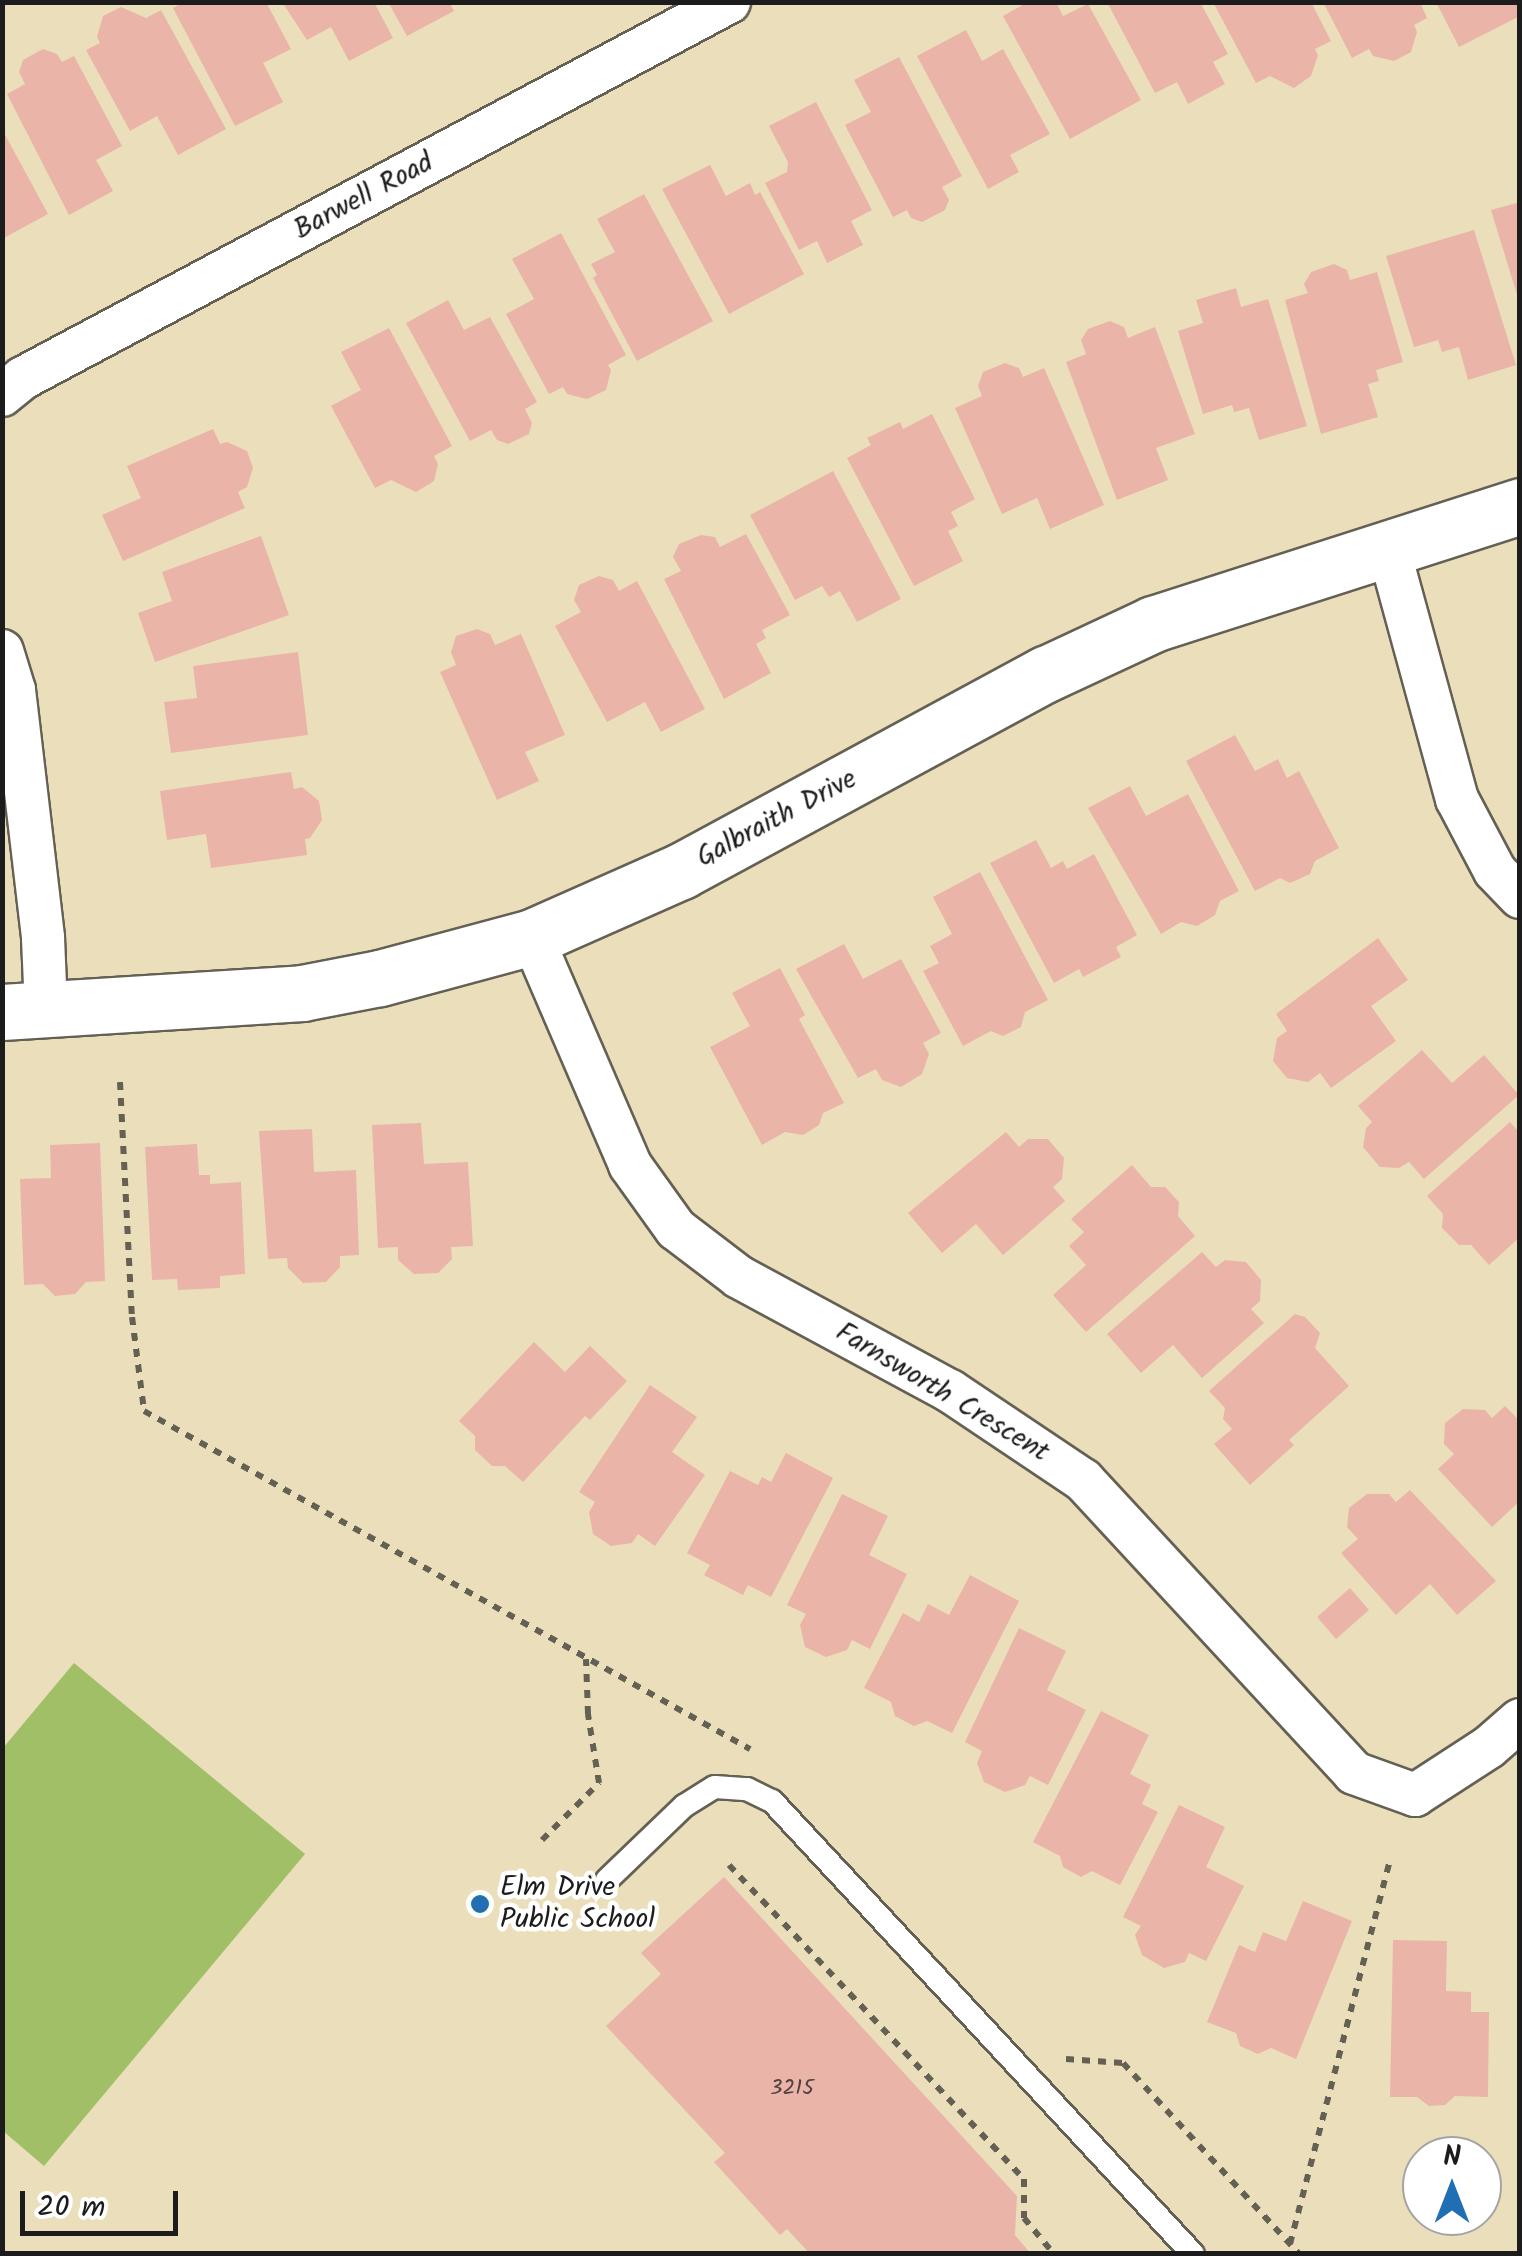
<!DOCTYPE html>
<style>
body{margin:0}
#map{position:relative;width:1522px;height:2256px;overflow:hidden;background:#ebdfbb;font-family:Kalam,sans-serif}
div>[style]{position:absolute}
.green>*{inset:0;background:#a0bf67}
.building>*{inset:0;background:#eab4a9}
.path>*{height:6px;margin-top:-3px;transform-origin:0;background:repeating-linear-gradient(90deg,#646054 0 8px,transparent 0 16px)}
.roads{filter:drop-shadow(2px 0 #646054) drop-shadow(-2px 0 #646054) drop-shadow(0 2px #646054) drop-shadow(0 -2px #646054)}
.service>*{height:22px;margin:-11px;padding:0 11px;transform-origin:11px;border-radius:11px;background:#fff}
.minor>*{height:42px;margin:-21px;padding:0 21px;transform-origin:21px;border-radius:21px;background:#fff}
.tertiary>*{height:55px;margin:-27.5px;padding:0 27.5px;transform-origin:27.5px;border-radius:27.5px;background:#fff}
.dots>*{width:28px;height:28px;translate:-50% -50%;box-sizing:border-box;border:5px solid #fff;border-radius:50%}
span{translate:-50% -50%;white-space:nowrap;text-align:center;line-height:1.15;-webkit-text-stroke:9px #fff;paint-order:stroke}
.number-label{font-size:22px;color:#50423f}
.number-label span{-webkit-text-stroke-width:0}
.street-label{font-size:28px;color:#1c1c1c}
.poi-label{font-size:28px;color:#1c1c1c}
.left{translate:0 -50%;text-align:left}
.frame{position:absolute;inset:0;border:5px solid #1c1c1c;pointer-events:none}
.north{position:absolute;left:1402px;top:2136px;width:100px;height:100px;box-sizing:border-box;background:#fff;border:2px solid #a4a4a4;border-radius:50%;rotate:0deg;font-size:28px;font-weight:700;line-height:40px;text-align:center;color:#1c1c1c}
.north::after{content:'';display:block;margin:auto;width:35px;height:45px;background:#1f6fb2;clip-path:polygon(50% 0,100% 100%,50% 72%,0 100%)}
.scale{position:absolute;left:20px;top:2191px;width:158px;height:45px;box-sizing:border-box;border:5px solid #1c1c1c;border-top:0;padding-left:12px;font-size:30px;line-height:35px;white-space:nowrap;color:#1c1c1c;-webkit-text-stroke:8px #fff;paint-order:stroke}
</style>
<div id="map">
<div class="green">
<div style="clip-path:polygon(74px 1663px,305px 1854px,44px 2166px,3px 2131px,3px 1748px)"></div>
</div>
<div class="building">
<div style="clip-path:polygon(184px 2px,266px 2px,291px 49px,263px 63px,283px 102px,235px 126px,173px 8px)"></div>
<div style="clip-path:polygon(282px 2px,374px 2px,393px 38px,349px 61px,331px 27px,307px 40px)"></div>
<div style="clip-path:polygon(388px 2px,449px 2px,454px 11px,407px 36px)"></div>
<div style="clip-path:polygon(1028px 2px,1056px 2px,1063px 16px,1088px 4px,1141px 100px,1070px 139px,1003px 16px)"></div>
<div style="clip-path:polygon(1107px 2px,1200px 2px,1228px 54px,1213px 62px,1225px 84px,1188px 104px,1177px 82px,1155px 93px)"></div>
<div style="clip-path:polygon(1213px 2px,1311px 2px,1331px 41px,1315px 49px,1318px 55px,1311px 76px,1294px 88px,1270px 76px,1256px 83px)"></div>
<div style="clip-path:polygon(1323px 2px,1420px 2px,1427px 18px,1414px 25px,1417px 32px,1411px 52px,1394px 61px,1373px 56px,1369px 49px,1352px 58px)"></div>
<div style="clip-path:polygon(1436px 2px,1520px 2px,1520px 16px,1459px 47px)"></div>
<div style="clip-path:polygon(121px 7px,146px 18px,161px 10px,226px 129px,178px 155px,157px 116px,130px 131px,86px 50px,100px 43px,97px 37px,103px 16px)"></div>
<div style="clip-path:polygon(966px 30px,982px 61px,1003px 49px,1050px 134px,1010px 155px,1019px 172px,988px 189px,917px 56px)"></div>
<div style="clip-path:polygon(43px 49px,57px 54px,62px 62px,74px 56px,122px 146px,96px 160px,113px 191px,69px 215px,7px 94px,25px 84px,19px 72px,23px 60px)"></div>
<div style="clip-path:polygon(899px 57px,962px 176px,942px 187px,949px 200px,945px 210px,922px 222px,911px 218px,907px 210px,893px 217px,845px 125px,871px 112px,854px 80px)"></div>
<div style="clip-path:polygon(816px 102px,872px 210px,851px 221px,863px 245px,827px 263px,817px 241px,799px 250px,765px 183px,787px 172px,788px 162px,769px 126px)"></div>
<div style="clip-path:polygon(2px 129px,48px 214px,2px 239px)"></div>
<div style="clip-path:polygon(710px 165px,726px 196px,750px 183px,755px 195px,760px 192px,804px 274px,729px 314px,662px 189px)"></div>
<div style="clip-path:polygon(644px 194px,713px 321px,637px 361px,593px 278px,597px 275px,591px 264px,615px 252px,597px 219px)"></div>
<div style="clip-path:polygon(1520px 202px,1520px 301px,1519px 301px,1491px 210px)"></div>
<div style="clip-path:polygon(1474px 230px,1516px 365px,1468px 380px,1459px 347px,1442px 352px,1438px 340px,1414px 347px,1386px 256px)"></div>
<div style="clip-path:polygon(561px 233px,626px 355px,608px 365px,611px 370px,606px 390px,587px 399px,567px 394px,563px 387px,549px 394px,506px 314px,534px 299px,512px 259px)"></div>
<div style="clip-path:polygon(1334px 264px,1347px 270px,1350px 280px,1377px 272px,1403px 362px,1376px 370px,1379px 381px,1368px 384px,1378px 417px,1321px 434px,1285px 300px,1308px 293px,1304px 284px,1311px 272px)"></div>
<div style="clip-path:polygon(1236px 288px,1241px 307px,1268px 299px,1307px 426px,1259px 440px,1249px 408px,1234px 412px,1232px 405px,1203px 414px,1178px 331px,1203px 323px,1196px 300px)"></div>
<div style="clip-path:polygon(448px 300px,464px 330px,490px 317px,537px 402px,525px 409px,532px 423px,529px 434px,508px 444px,497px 440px,491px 430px,470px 441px,406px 323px)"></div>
<div style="clip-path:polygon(1110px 321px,1124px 327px,1128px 338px,1155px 327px,1195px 434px,1156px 448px,1168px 480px,1117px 500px,1066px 362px,1086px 354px,1081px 340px,1088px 329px)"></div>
<div style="clip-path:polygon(389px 328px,452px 446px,434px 456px,438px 464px,434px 481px,416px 492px,391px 480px,375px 488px,331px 406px,361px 390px,341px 352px)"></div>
<div style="clip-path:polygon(1005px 363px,1019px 368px,1023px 377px,1044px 368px,1104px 505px,1050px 529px,1037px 498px,1002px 514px,955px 408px,982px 396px,978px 386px,983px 372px)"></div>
<div style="clip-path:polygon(932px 414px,975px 499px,951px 512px,958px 526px,948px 531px,963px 561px,914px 586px,847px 458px,871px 445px,867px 438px,900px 422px,903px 429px)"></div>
<div style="clip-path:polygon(213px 429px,220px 444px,227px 442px,247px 451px,253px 468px,247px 487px,238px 492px,245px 508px,123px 561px,102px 515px,141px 498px,127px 466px)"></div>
<div style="clip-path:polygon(833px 471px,901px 599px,857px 622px,840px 591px,829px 597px,822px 586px,795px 600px,750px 515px)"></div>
<div style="clip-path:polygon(746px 534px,790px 615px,762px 630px,766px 638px,756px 644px,771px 673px,724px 699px,664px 579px,681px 571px,673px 557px,679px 544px,701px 535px,715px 537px,720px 547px)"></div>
<div style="clip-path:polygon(261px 536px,289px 615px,155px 662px,138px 613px,172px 601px,162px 572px)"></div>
<div style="clip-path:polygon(599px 576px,613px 580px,619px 591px,637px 581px,705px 709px,661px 732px,645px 702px,607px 722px,555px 626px,581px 612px,574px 600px,579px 585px)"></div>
<div style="clip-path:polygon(477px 629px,490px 634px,495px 645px,521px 634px,565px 735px,525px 752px,539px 781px,497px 800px,440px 672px,456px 665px,451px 652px,456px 636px)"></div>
<div style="clip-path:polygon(298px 652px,308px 735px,171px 753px,164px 702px,197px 698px,193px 666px)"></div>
<div style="clip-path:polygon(1235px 735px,1255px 771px,1278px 759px,1287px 778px,1299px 771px,1339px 848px,1315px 861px,1310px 874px,1290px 883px,1280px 878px,1255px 891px,1186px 761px)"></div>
<div style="clip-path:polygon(291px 772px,294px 789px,302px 787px,319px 801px,322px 820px,310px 838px,305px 839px,307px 855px,211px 868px,206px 834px,167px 840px,160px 791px)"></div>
<div style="clip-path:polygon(1130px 786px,1146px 816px,1188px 794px,1239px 891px,1220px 901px,1215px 915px,1197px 926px,1181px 922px,1161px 934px,1088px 808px)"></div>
<div style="clip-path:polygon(1036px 840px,1051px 868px,1063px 861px,1067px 869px,1094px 854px,1137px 935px,1116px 947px,1121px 957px,1083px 977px,1079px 969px,1054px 983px,990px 863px)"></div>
<div style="clip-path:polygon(980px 872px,1048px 1000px,1025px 1012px,1021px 1027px,1003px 1036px,991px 1031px,963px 1046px,923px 971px,939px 963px,930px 946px,952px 934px,933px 897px)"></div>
<div style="clip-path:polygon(1378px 938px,1408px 980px,1371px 1006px,1396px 1041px,1331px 1088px,1320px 1073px,1308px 1082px,1287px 1078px,1273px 1061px,1277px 1038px,1287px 1031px,1276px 1014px)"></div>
<div style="clip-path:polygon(844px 944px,863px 979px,901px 959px,941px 1033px,923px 1043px,929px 1054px,922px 1074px,901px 1087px,882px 1080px,876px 1069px,858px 1078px,796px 969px)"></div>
<div style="clip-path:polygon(780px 968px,805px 1015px,799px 1019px,844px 1103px,823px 1113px,819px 1125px,803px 1135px,785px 1132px,762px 1145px,710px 1047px,750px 1026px,732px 993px)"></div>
<div style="clip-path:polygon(1422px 1050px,1452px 1083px,1484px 1055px,1519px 1095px,1424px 1179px,1409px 1162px,1399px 1168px,1380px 1167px,1363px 1147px,1366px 1128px,1372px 1122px,1358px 1106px)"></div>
<div style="clip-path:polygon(1510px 1122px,1520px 1133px,1520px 1237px,1489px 1265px,1471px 1245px,1459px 1245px,1442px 1228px,1443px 1214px,1427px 1196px)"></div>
<div style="clip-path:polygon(421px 1123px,424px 1164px,468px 1162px,473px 1246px,451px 1247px,452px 1259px,438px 1273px,414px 1274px,398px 1260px,398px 1247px,378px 1248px,372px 1125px)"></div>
<div style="clip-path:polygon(312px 1129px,314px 1172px,356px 1170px,359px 1255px,340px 1256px,340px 1267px,326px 1282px,303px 1283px,288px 1268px,287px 1258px,268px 1259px,259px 1131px)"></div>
<div style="clip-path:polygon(1006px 1132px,1019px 1147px,1028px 1139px,1048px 1139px,1064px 1158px,1062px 1179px,1053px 1187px,1065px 1201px,1003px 1255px,976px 1224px,942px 1253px,908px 1213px)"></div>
<div style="clip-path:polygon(100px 1143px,105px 1281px,86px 1282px,75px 1294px,55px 1296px,43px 1284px,24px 1285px,20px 1179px,51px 1178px,50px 1145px)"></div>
<div style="clip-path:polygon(197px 1144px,199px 1175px,210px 1175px,210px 1184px,241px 1182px,245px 1274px,220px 1276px,220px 1288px,178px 1290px,177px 1279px,152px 1280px,145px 1147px)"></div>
<div style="clip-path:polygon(1132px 1165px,1151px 1187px,1165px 1187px,1179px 1202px,1178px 1216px,1195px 1236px,1086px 1332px,1053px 1295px,1086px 1265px,1069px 1246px,1084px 1232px,1071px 1219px)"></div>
<div style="clip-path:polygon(1202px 1252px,1216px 1267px,1225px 1260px,1246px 1262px,1261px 1280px,1260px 1301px,1251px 1309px,1264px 1323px,1202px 1378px,1173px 1345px,1141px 1373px,1107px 1334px)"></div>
<div style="clip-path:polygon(1295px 1314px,1305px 1317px,1320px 1333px,1315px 1348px,1349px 1386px,1289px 1440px,1294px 1445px,1250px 1485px,1214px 1444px,1232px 1429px,1223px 1419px,1225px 1408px,1209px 1391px)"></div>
<div style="clip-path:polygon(534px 1342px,565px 1372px,590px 1346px,627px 1381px,590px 1420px,585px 1416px,523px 1482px,505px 1466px,492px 1466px,475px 1450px,475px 1436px,459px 1421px)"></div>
<div style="clip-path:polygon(650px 1385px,697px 1417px,672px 1452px,705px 1475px,655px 1546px,638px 1534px,632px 1543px,611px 1546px,593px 1534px,589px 1512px,595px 1502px,579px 1492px)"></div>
<div style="clip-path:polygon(1505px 1406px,1520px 1421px,1520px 1501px,1492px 1527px,1438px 1469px,1454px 1454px,1444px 1444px,1445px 1423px,1463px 1409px,1485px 1410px,1492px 1418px)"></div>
<div style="clip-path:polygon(786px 1453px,833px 1478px,771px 1597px,748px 1585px,743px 1595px,704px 1575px,710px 1565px,687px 1553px,730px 1471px,758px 1485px,762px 1477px,771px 1482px)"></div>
<div style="clip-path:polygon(1410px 1490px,1496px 1581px,1457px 1615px,1430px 1584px,1396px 1615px,1341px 1553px,1358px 1539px,1347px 1527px,1349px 1508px,1367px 1494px,1389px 1494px,1396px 1502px)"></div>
<div style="clip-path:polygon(842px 1494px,888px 1516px,869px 1555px,907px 1574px,870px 1649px,852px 1640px,847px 1650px,826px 1657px,805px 1647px,800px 1625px,806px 1614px,787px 1605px)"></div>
<div style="clip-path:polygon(970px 1575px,1019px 1601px,952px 1733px,927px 1721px,914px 1726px,895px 1716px,891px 1702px,864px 1688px,903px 1613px,919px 1622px,928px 1604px,949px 1615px)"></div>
<div style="clip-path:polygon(1350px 1588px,1369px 1610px,1336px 1639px,1317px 1617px)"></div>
<div style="clip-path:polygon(1019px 1628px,1066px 1651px,1047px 1690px,1086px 1710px,1048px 1785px,1030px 1776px,1025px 1785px,1005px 1792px,984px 1782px,977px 1763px,982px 1751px,965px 1742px)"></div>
<div style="clip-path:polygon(1101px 1711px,1149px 1735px,1130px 1774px,1151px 1785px,1142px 1804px,1158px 1812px,1120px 1885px,1092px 1871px,1081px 1877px,1063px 1867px,1060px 1856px,1033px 1842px)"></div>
<div style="clip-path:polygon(1179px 1805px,1225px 1827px,1206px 1867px,1244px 1886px,1206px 1961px,1189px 1953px,1185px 1962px,1164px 1968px,1142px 1955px,1135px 1935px,1141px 1926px,1123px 1917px)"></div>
<div style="clip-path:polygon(724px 1877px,1017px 2196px,1015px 2235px,1031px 2254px,810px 2254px,787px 2229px,780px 2235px,714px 2162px,725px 2153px,606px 2026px,661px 1974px,641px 1953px)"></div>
<div style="clip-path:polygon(1303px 1901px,1352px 1921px,1296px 2059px,1271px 2048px,1258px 2054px,1240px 2046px,1236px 2033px,1207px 2022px,1239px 1945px,1255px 1952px,1263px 1932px,1286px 1941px)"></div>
<div style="clip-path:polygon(1393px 1940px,1447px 1941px,1446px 1991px,1471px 1992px,1471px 2012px,1489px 2012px,1488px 2097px,1455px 2096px,1445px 2105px,1429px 2106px,1417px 2097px,1390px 2097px)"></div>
</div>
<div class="path">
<div style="left:120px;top:1082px;width:235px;rotate:87.1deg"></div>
<div style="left:132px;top:1317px;width:95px;rotate:82.7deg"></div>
<div style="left:144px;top:1411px;width:694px;rotate:29.15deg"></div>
<div style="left:542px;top:1840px;width:81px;rotate:-45deg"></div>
<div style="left:599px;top:1783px;width:70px;rotate:-99.1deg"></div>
<div style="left:588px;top:1714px;width:55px;rotate:-92.1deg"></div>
<div style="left:729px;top:1865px;width:431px;rotate:46.8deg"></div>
<div style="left:1024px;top:2179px;width:39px;rotate:90deg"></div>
<div style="left:1024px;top:2218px;width:47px;rotate:50.2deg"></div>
<div style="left:1066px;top:2059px;width:57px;rotate:4deg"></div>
<div style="left:1123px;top:2063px;width:260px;rotate:47.3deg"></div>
<div style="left:1290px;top:2244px;width:397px;rotate:-75.4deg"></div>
</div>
<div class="roads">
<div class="service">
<div style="left:607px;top:1880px;width:107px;rotate:-43.9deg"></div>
<div style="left:684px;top:1806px;width:36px;rotate:-32deg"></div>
<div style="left:715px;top:1787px;width:32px;rotate:4deg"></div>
<div style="left:747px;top:1789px;width:28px;rotate:26deg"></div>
<div style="left:772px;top:1801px;width:618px;rotate:47.1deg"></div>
</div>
<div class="minor">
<div style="left:2px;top:395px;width:27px;rotate:-39deg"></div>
<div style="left:23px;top:378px;width:800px;rotate:-28.04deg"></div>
<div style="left:1388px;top:547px;width:261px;rotate:74.7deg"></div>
<div style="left:1457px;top:799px;width:81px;rotate:62.2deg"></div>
<div style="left:1495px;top:871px;width:36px;rotate:46deg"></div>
<div style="left:2px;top:651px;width:41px;rotate:72.9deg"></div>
<div style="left:14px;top:690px;width:250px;rotate:83.3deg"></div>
<div style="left:43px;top:938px;width:72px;rotate:87.6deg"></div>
<div style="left:532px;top:937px;width:248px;rotate:66.7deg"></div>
<div style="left:630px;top:1165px;width:79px;rotate:54.3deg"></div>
<div style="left:676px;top:1229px;width:79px;rotate:37.3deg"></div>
<div style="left:739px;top:1277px;width:240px;rotate:28.4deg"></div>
<div style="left:950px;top:1391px;width:160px;rotate:33.8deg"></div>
<div style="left:1083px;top:1480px;width:399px;rotate:47.2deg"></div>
<div style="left:1354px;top:1773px;width:65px;rotate:19.8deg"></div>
<div style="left:1415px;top:1795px;width:88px;rotate:-33deg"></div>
<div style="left:1489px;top:1747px;width:41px;rotate:-41.1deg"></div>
</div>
<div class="tertiary">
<div style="left:2px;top:1012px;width:301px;rotate:-3.6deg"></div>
<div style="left:302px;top:993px;width:79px;rotate:-10.9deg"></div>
<div style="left:380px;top:978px;width:157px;rotate:-15.1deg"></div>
<div style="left:532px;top:937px;width:163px;rotate:-23.9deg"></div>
<div style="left:681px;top:871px;width:415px;rotate:-28.4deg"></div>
<div style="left:1046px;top:674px;width:118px;rotate:-25deg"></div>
<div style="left:1153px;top:624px;width:386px;rotate:-17.8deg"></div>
</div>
</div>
<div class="dots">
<div style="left:480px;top:1904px;background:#1f6fb2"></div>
</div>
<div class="number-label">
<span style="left:792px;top:2089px">3215</span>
</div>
<div class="street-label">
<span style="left:364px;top:197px;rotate:-28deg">Barwell Road</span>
<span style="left:777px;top:819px;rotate:-28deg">Galbraith Drive</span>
<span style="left:942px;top:1393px;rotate:31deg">Farnsworth Crescent</span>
</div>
<div class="poi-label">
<span class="left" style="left:500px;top:1904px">Elm Drive<br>Public School</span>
</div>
<div class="frame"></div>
<div class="north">N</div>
<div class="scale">20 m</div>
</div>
